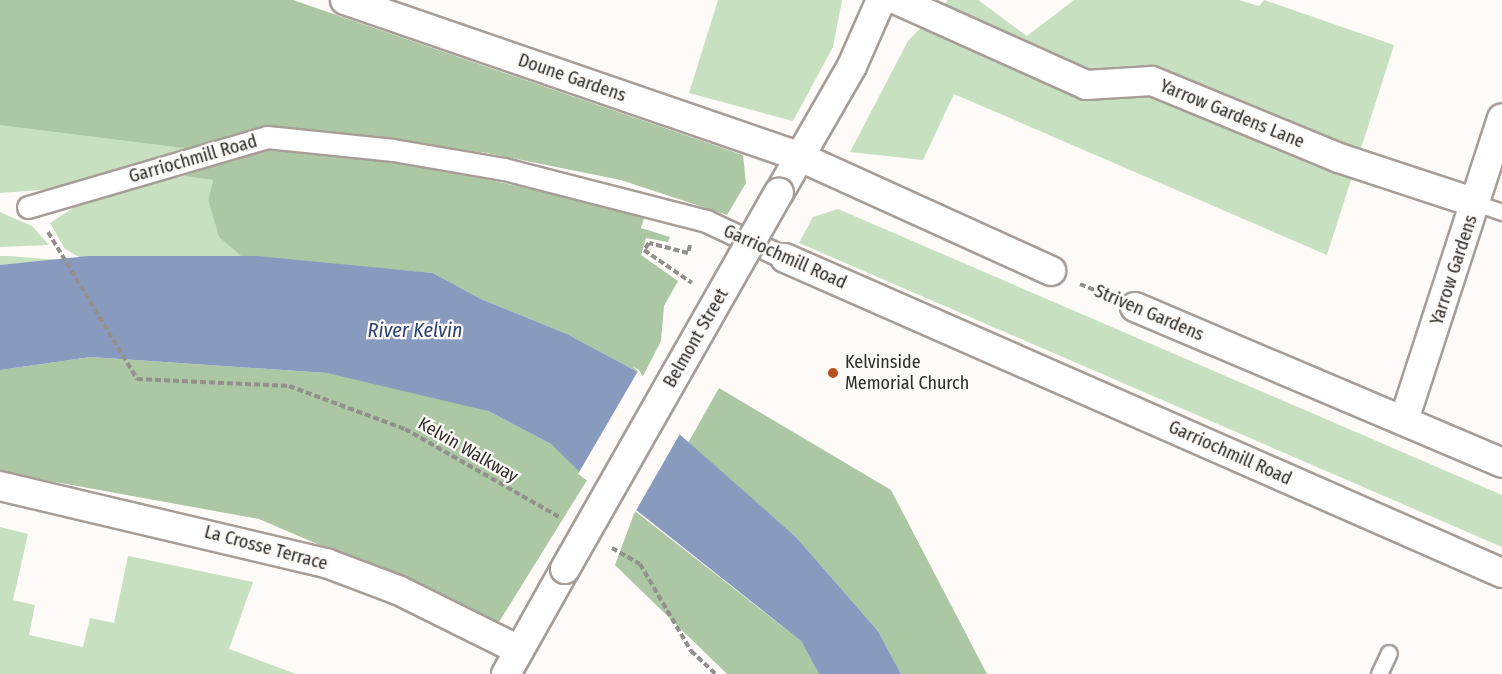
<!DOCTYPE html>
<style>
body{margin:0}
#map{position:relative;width:1502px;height:674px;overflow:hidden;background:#fefaf7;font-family:"Fira Sans Condensed",sans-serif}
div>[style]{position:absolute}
.green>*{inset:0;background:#c6e0c0}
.forest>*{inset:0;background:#abc7a4}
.water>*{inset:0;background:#889bbf}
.pier>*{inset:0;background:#fefaf7}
.path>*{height:4px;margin-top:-2px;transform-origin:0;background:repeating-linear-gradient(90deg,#938f8c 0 6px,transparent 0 9px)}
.roads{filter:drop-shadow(2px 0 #a79d97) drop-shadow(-2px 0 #a79d97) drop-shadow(0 2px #a79d97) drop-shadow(0 -2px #a79d97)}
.service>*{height:15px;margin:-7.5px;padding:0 7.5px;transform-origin:7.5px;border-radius:7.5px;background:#fff}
.pedestrian>*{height:21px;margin:-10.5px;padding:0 10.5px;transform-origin:10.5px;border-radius:10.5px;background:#fff}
.minor>*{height:28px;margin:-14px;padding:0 14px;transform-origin:14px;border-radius:14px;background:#fff}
.bridges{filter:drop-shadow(2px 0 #a79d97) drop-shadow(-2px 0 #a79d97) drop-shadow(0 2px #a79d97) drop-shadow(0 -2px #a79d97)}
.minor-bridge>*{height:28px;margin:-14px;padding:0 14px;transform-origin:14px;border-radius:14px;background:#fff}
.dots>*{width:16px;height:16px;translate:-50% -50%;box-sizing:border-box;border:3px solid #fefaf7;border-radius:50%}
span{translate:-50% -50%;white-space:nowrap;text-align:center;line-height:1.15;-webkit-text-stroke:4.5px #fefaf7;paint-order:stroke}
.street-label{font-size:18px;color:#2f2b28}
.poi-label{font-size:18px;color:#2f2b28}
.left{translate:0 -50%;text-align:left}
.water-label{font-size:20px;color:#2a4272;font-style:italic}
</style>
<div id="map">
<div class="green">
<div style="clip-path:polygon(718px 0,842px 0,833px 47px,793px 121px,689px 93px)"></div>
<div style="clip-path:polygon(948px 0,978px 0,1027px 36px,1074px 0,1239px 0,1259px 6px,1264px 0,1394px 45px,1327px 255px,954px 94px,923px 160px,850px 152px,908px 41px)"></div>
<div style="clip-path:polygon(0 125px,23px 125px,200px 150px,53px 189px,0 193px)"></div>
<div style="clip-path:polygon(183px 176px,213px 180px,208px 200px,219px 237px,242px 257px,79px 257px,65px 249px,50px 223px,87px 199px)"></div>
<div style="clip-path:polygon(838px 209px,1502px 495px,1502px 547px,799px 243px,813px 217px)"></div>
<div style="clip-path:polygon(0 212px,32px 226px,49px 245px,0 247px)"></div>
<div style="clip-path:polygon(0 256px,9px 256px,57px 260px,0 265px)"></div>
<div style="clip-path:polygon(0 527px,28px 534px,13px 600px,35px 605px,29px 635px,83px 647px,90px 618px,114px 623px,128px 556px,253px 582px,229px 649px,296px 674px,0 674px)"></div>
</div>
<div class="forest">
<div style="clip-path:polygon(0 0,293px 0,743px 155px,746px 183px,727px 215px,621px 180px,487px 153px,276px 128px,200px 150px,0 125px)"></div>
<div style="clip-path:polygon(275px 146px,397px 159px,645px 215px,641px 228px,670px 237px,668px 242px,646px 238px,641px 255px,678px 281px,664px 306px,661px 341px,641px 380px,636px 371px,567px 334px,481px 299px,433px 273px,242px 257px,219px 237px,208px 200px,213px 180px,183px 176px)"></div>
<div style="clip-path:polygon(91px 357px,327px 373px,421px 391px,488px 411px,551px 444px,589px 477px,499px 622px,259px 519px,0 472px,0 370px)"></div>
<div style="clip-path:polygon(719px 388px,891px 490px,987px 674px,901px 674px,878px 631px,796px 537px,688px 443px)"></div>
<div style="clip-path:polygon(635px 511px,801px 641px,819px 674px,727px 674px,615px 565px)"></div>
</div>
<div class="water">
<div style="clip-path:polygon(88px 256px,257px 256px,433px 273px,481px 299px,567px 334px,636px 371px,669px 425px,796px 537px,878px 631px,901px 674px,819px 674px,801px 641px,621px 498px,580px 472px,551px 444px,488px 411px,327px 373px,91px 357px,0 370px,0 265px)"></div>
</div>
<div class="pier">
<div style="clip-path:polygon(632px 366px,639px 370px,671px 424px,681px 432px,634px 514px,578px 474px,638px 371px)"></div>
</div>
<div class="path">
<div style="left:48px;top:232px;width:172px;rotate:58.8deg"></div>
<div style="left:137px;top:379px;width:152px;rotate:2.6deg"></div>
<div style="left:289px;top:386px;width:124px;rotate:20.3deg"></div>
<div style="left:405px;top:429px;width:177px;rotate:29.7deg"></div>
<div style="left:690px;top:245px;width:8px;rotate:104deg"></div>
<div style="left:688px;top:253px;width:40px;rotate:-165.6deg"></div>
<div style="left:649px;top:243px;width:9px;rotate:126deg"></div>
<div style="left:644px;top:250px;width:58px;rotate:34.5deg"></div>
<div style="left:1080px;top:284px;width:28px;rotate:23deg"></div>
<div style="left:612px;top:548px;width:32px;rotate:30deg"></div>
<div style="left:640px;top:564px;width:101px;rotate:59.6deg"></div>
<div style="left:691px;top:651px;width:34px;rotate:43deg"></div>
</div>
<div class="roads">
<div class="service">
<div style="left:1476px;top:203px;width:28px;rotate:19deg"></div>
<div style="left:1379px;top:674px;width:23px;rotate:-65deg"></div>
</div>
<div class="pedestrian">
<div style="left:28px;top:207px;width:249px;rotate:-16.3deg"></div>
<div style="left:267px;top:137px;width:127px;rotate:5.9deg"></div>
<div style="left:393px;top:150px;width:113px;rotate:9.7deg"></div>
<div style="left:504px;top:169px;width:209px;rotate:14.4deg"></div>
<div style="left:706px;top:221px;width:87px;rotate:25.1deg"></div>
</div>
<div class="minor">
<div style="left:345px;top:0;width:479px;rotate:19deg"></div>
<div style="left:798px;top:156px;width:278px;rotate:24.4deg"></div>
<div style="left:897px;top:0;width:207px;rotate:24.2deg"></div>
<div style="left:1086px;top:85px;width:66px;rotate:-3.5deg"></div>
<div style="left:1152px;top:81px;width:202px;rotate:22.4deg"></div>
<div style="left:1339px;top:158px;width:144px;rotate:18.2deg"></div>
<div style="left:779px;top:193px;width:146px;rotate:-60.1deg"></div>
<div style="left:852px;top:66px;width:72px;rotate:-66.3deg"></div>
<div style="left:785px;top:258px;width:783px;rotate:23.72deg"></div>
<div style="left:1135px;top:307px;width:399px;rotate:23deg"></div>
<div style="left:1404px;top:420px;width:317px;rotate:-72deg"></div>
<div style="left:0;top:486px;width:335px;rotate:13.3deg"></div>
<div style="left:326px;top:563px;width:77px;rotate:20.6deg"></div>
<div style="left:398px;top:590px;width:135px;rotate:26.4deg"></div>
<div style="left:506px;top:674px;width:120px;rotate:-60.7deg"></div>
</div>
</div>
<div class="bridges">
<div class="minor-bridge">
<div style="left:565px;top:569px;width:433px;rotate:-60.4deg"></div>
</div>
</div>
<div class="dots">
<div style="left:833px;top:373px;background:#b6521d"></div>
</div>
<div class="street-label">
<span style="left:572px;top:78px;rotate:19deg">Doune Gardens</span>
<span style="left:1232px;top:114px;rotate:22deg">Yarrow Gardens Lane</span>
<span style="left:193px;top:159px;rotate:-16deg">Garriochmill Road</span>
<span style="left:785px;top:257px;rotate:24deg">Garriochmill Road</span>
<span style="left:1454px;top:270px;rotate:-72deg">Yarrow Gardens</span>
<span style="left:1149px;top:313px;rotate:23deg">Striven Gardens</span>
<span style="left:696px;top:338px;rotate:-60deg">Belmont Street</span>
<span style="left:468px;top:450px;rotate:30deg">Kelvin Walkway</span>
<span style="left:1230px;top:453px;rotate:24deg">Garriochmill Road</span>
<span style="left:266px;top:548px;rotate:15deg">La Crosse Terrace</span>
</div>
<div class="poi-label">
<span class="left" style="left:845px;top:373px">Kelvinside<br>Memorial Church</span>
</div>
<div class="water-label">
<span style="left:415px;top:330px">River Kelvin</span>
</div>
</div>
